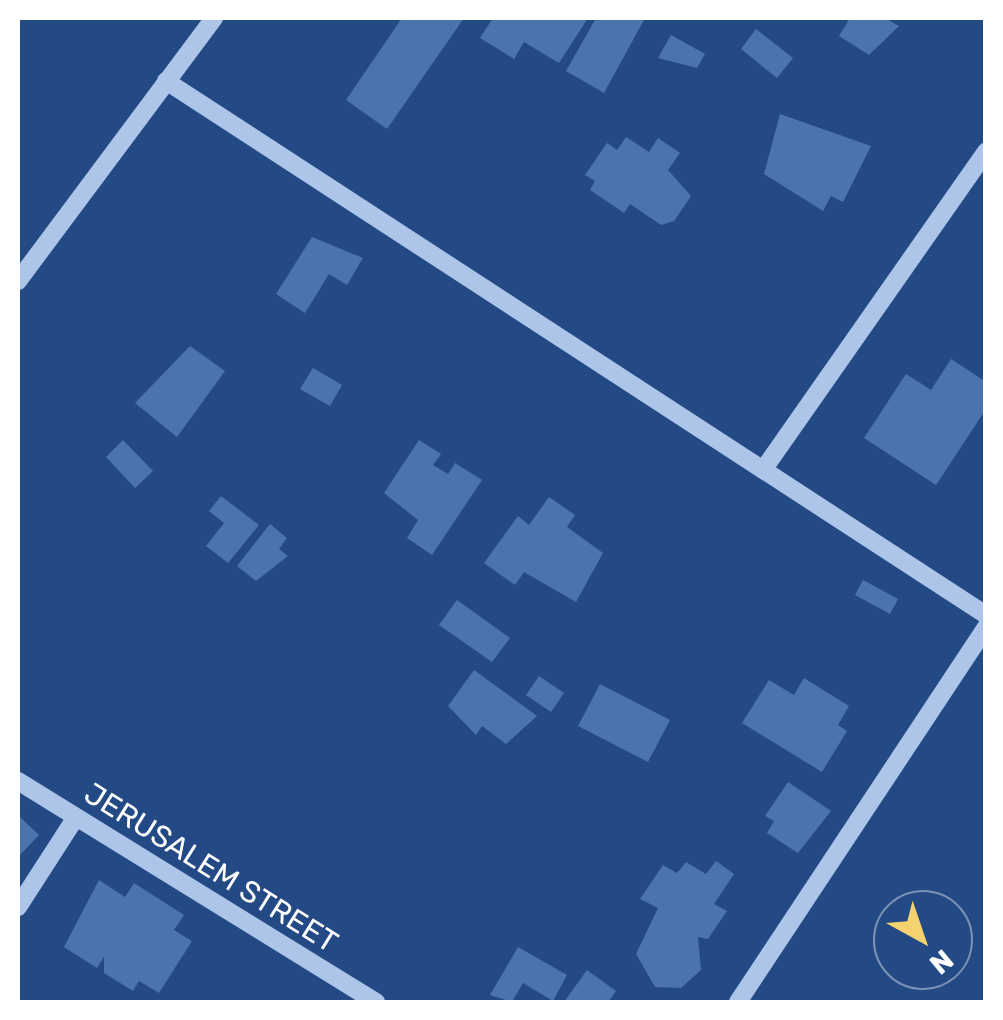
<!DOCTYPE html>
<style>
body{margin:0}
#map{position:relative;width:1003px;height:1020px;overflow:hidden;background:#234a85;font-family:Rubik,sans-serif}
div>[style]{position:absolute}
.building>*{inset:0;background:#4b73ad}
.minor>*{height:18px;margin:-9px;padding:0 9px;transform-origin:9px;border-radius:9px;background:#acc5e9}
span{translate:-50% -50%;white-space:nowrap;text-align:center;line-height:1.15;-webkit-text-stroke:9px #234a85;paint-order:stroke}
.street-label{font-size:30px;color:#fff}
.frame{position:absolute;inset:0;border:20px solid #fff;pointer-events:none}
.north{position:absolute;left:873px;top:890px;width:100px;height:100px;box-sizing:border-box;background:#234a85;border:2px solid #7b92b6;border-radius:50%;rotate:140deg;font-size:28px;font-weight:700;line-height:40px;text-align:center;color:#fff}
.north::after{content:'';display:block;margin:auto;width:35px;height:45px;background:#f4d26f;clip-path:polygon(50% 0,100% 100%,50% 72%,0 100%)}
</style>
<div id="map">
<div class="building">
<div style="clip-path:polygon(402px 18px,464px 18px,387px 129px,346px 100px)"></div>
<div style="clip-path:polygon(493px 18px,588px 18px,559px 63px,524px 42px,514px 59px,480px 38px)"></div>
<div style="clip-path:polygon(596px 18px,645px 18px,604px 93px,566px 71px)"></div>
<div style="clip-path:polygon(850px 18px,885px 18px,899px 26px,869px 55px,839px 36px)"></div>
<div style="clip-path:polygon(756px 29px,793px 58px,777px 78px,741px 49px)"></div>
<div style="clip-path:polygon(671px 35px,705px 54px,697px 68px,658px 58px)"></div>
<div style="clip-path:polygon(780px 114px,871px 146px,843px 202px,831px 196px,823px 211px,764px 174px)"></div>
<div style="clip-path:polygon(626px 137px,649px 152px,658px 138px,680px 153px,668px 170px,691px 196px,674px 221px,661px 225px,630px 204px,624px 213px,590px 190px,595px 181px,585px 175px,607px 143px,617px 150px)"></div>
<div style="clip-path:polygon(312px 237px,363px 258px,347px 285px,329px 274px,305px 313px,276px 294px)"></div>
<div style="clip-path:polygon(190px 346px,225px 371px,177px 437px,135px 403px)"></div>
<div style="clip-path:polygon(951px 359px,986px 382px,986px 409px,936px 485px,864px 438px,906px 374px,931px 390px)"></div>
<div style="clip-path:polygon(313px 368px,342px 385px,330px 406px,300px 389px)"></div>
<div style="clip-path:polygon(123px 440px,153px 471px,135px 488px,106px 457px)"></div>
<div style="clip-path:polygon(419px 440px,441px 454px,433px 465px,448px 474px,455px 463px,482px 480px,432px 555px,407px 538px,418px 520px,384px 493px)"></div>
<div style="clip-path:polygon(221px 496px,259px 525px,228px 563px,206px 546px,224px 523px,209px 511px)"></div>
<div style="clip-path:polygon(549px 497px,575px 515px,567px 527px,603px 553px,576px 602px,524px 572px,515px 585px,484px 563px,518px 516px,529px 525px)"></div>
<div style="clip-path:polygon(270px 524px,287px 538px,279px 549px,288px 556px,256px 581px,237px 566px)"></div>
<div style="clip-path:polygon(863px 580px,898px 599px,890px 614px,855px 595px)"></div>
<div style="clip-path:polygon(457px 600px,510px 638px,492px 662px,439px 625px)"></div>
<div style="clip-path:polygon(474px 670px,537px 716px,506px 744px,482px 726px,476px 735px,448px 706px)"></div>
<div style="clip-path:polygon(539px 676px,564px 693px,551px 712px,526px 695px)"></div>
<div style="clip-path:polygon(804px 678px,849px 706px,838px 725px,847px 731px,822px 772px,742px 723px,769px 680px,794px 695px)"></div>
<div style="clip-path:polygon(600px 684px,670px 720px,648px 762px,578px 726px)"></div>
<div style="clip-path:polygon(788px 782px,831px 811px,798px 853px,767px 833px,774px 821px,765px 816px)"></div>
<div style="clip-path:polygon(18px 815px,39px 835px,18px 857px)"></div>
<div style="clip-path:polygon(716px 861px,734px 874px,714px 904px,727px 911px,708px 939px,698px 937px,701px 970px,681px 988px,655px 987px,636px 954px,658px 908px,640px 899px,663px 865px,677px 873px,686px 862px,706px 874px)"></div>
<div style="clip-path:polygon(99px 880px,125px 897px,134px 883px,184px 915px,174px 930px,192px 941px,159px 993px,139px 981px,133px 991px,104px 973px,104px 957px,97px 968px,64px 947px)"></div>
<div style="clip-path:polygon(518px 947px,567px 975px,553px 1001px,523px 983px,512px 1002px,490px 995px)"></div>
<div style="clip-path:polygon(587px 970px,616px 991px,608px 1002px,564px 1002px)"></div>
</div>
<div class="minor">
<div style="left:166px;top:81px;width:979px;rotate:33.07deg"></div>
<div style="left:18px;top:281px;width:328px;rotate:-53.3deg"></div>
<div style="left:763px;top:470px;width:389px;rotate:-55deg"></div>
<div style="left:18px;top:781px;width:421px;rotate:31.7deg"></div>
<div style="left:18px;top:907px;width:107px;rotate:-57.2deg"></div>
<div style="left:738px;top:1002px;width:450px;rotate:-56.5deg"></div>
</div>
<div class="street-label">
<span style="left:211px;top:868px;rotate:32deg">JERUSALEM STREET</span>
</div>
<div class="frame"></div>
<div class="north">N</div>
</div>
